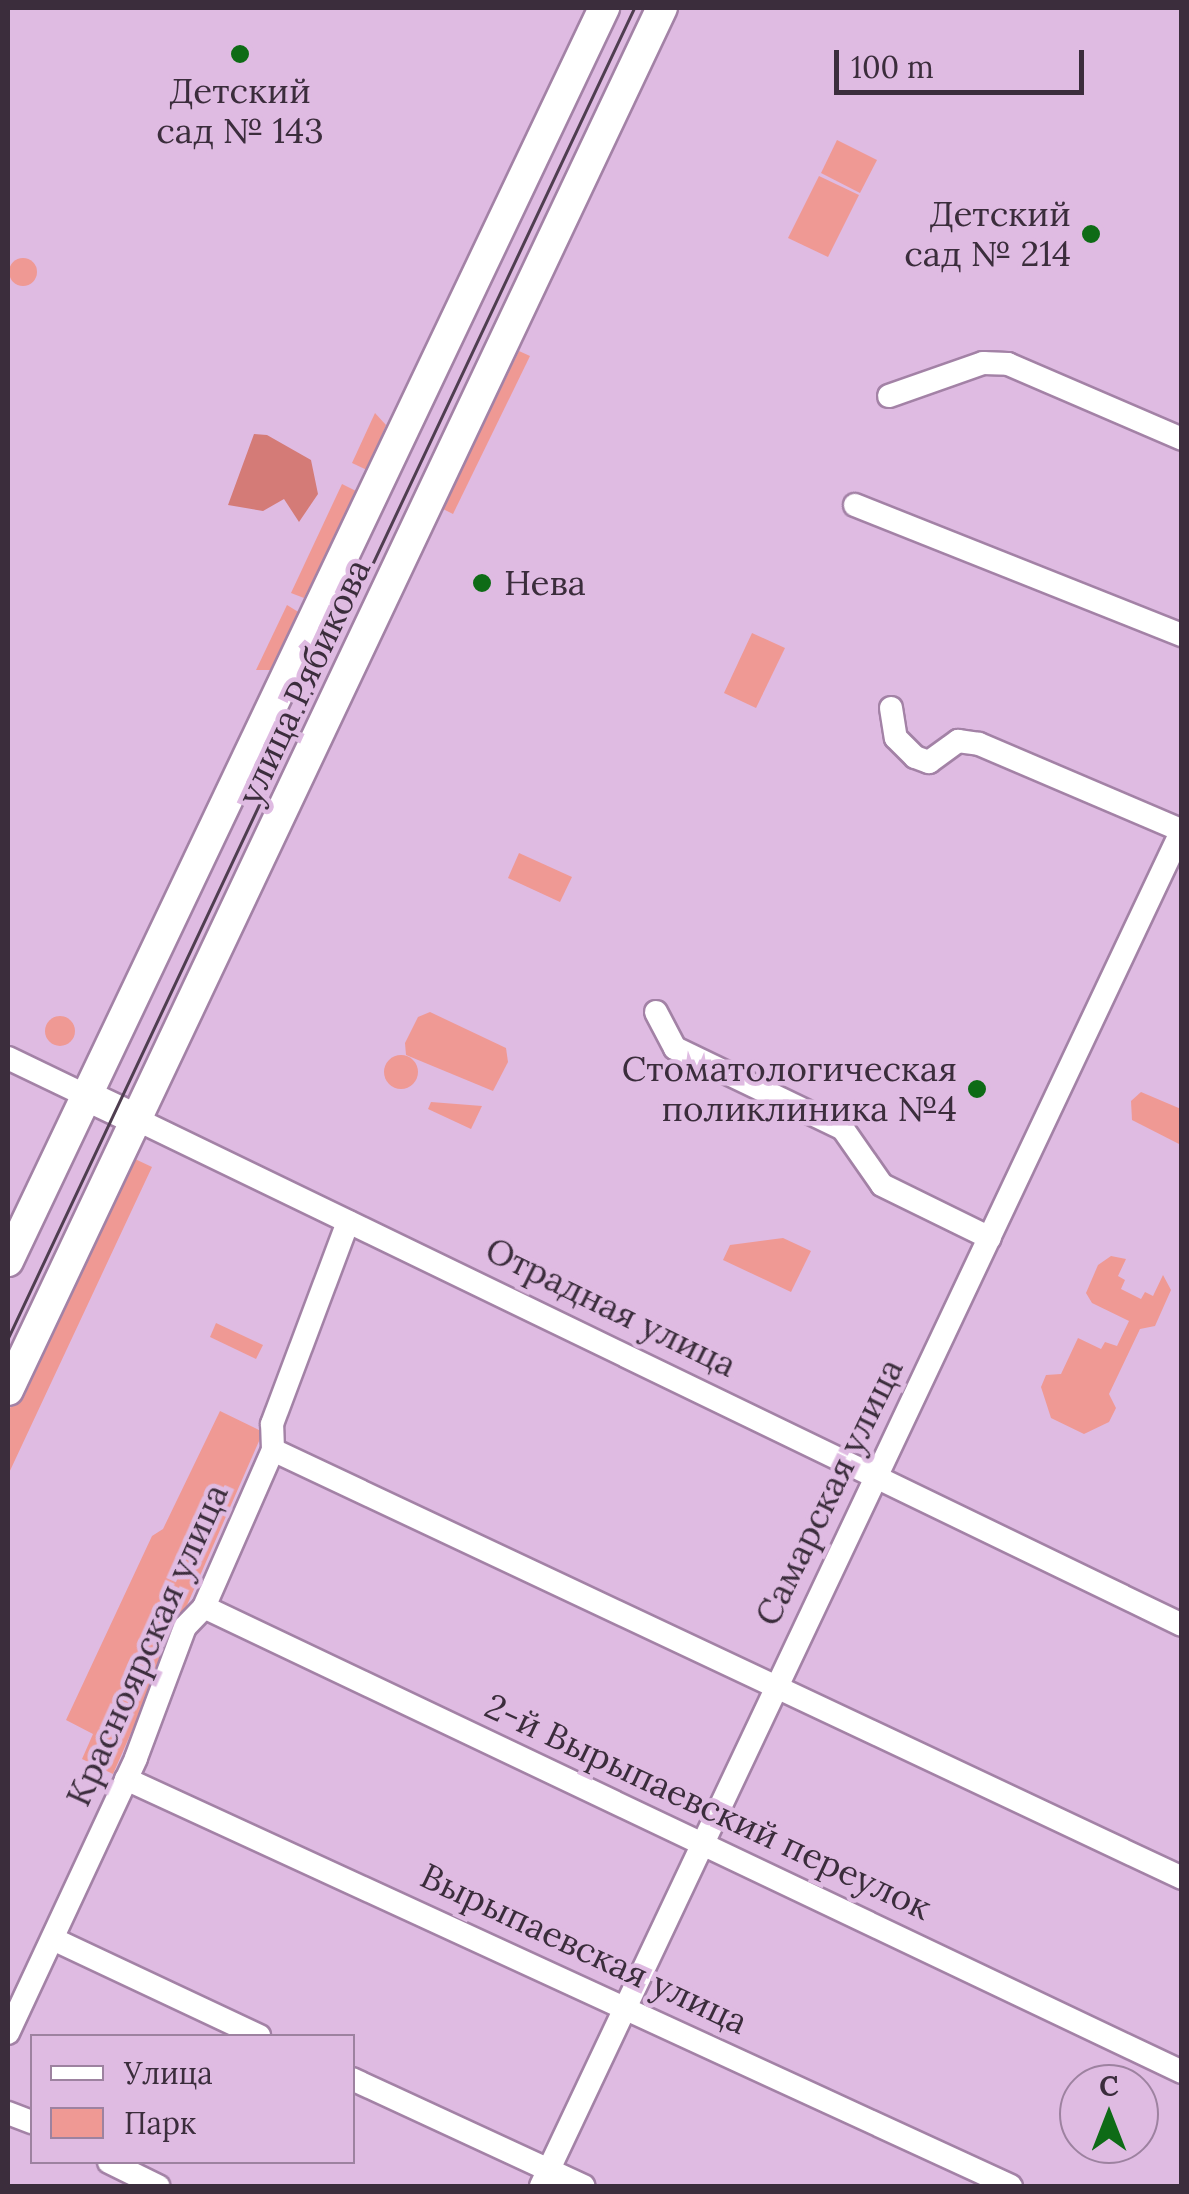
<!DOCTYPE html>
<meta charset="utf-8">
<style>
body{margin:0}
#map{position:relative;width:1189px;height:2194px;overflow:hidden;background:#dfbbe2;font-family:Lora,serif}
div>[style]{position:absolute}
.green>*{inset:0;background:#ef9994}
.round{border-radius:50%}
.forest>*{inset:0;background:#d47b77}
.roads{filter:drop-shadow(2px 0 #a382a6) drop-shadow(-2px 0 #a382a6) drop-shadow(0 2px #a382a6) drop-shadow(0 -2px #a382a6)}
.minor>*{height:22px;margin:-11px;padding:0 11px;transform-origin:11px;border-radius:11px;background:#fff}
.major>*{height:30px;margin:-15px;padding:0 15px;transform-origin:15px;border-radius:15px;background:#fff}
.tram>*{height:2.5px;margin:-1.25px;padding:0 1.25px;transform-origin:1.25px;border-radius:1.25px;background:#4f3e50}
.dots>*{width:28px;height:28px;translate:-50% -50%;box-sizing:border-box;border:5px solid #dfbbe2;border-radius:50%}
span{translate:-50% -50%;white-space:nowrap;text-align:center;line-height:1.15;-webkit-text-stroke:9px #dfbbe2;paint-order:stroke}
.poi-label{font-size:35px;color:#3b2d3c}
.right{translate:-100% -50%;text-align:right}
.left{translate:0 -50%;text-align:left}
.street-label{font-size:35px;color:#3b2d3c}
.frame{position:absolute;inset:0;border:10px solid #3b2d3c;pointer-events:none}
.legend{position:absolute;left:30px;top:2034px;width:325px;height:130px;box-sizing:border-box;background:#dfbbe2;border:2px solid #9d82a0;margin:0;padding:12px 18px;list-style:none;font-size:30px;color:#3b2d3c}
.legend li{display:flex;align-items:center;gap:20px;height:50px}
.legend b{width:50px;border:2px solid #9d82a0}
.north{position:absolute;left:1059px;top:2064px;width:100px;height:100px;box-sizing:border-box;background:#dfbbe2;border:2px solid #9d82a0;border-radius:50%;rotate:0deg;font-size:28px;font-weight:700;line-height:40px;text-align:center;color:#3b2d3c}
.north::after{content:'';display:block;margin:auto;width:35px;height:45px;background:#0e6b16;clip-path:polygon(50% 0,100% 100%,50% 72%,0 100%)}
.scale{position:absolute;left:834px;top:50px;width:250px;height:45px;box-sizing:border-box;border:5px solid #3b2d3c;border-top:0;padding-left:12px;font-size:30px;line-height:35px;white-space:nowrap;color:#3b2d3c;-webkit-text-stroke:8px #dfbbe2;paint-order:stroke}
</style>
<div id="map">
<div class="green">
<div style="clip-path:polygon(837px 140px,877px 160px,860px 193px,821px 173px)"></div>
<div style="clip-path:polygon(819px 176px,859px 195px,828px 257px,788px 238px)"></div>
<div class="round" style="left:9px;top:258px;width:28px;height:28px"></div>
<div style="clip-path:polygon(519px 351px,530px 356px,453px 514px,443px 509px)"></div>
<div style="clip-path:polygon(375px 413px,386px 425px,367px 470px,352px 463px)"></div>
<div style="clip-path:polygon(342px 484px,358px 492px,304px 598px,291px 593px)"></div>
<div style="clip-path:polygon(287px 605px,300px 613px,274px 670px,256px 670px)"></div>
<div style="clip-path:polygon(752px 633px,785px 648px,756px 708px,724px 693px)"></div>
<div style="clip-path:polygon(519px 853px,572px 877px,560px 902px,508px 878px)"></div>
<div style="clip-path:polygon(430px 1012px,506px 1048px,508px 1062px,493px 1091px,406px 1055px,405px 1043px,418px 1017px)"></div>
<div class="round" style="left:45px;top:1016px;width:30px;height:30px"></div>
<div class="round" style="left:384px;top:1055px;width:34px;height:34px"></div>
<div style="clip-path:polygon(1141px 1092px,1181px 1109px,1181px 1145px,1132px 1120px,1131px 1101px)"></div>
<div style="clip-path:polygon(431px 1102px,482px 1106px,471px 1129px,428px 1109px)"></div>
<div style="clip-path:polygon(135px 1159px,152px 1167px,8px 1475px,8px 1409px,23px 1399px)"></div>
<div style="clip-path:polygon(783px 1238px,811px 1251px,791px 1292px,723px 1260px,730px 1245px)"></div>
<div style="clip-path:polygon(1111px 1256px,1126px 1259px,1118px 1276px,1125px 1280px,1121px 1289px,1141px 1299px,1145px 1292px,1153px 1296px,1163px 1275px,1171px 1290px,1155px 1326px,1140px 1329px,1109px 1394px,1116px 1408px,1109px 1422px,1084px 1434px,1051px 1418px,1041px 1387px,1046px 1375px,1061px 1374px,1078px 1338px,1101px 1349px,1105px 1342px,1117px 1346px,1129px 1321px,1092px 1303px,1086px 1293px,1098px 1265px)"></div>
<div style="clip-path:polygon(216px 1323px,263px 1345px,256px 1359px,210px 1337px)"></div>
<div style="clip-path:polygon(220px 1411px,263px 1432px,113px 1774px,82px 1759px,93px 1734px,66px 1720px,152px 1536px,163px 1529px)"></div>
</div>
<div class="forest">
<div style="clip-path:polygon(254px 434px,267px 435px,311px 460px,318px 494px,299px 522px,284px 499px,263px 511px,228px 505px)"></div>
</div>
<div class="roads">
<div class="minor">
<div style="left:889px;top:396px;width:100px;rotate:-19.3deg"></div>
<div style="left:983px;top:363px;width:25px;rotate:2deg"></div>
<div style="left:1008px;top:364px;width:189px;rotate:23.3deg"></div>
<div style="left:855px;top:505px;width:352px;rotate:21.7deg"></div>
<div style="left:891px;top:708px;width:30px;rotate:81deg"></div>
<div style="left:896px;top:738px;width:27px;rotate:45deg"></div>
<div style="left:915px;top:757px;width:15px;rotate:20deg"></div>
<div style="left:929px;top:762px;width:36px;rotate:-36deg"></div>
<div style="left:958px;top:741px;width:21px;rotate:8deg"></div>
<div style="left:979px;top:744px;width:220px;rotate:23.1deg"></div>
<div style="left:656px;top:1012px;width:41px;rotate:62.2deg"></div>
<div style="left:675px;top:1048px;width:187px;rotate:25.7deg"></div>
<div style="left:843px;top:1129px;width:68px;rotate:55.1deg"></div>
<div style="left:882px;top:1185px;width:120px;rotate:26.1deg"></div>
<div style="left:8px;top:1058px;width:88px;rotate:25.7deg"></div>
<div style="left:140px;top:1121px;width:1157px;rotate:25.81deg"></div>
<div style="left:273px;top:1450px;width:1005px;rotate:25.21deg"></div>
<div style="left:204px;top:1607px;width:1083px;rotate:25.43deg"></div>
<div style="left:126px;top:1779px;width:974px;rotate:24.7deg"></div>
<div style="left:53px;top:1939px;width:228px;rotate:25.2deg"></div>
<div style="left:8px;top:2033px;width:303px;rotate:-65deg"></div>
<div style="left:136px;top:1758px;width:140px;rotate:-69.5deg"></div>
<div style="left:185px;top:1627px;width:28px;rotate:-46deg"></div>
<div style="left:204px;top:1607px;width:171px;rotate:-66.3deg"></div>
<div style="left:273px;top:1450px;width:26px;rotate:-92deg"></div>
<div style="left:272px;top:1424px;width:216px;rotate:-69.4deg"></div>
<div style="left:352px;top:2079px;width:255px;rotate:24.8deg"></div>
<div style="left:8px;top:2113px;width:26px;rotate:21deg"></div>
<div style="left:109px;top:2162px;width:55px;rotate:26.1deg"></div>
<div style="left:541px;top:2186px;width:1500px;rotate:-64.7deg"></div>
</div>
<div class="major">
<div style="left:87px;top:1096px;width:59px;rotate:25.3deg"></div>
<div style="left:8px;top:1261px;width:1388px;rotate:-64.56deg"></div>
<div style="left:8px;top:1390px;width:1529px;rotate:-64.68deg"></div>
</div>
</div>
<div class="tram">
<div style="left:8px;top:1338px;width:1470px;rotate:-64.79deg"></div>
</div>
<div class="dots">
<div style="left:240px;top:54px;background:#0e6b16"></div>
<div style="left:1091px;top:234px;background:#0e6b16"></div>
<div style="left:482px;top:583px;background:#0e6b16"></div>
<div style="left:977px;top:1089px;background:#0e6b16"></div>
</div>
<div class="poi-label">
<span style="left:240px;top:111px">Детский<br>сад № 143</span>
<span class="right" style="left:1071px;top:234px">Детский<br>сад № 214</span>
<span class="left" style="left:504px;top:583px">Нева</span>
<span class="right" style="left:957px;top:1089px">Стоматологическая<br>поликлиника №4</span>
</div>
<div class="street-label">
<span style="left:304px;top:682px;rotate:-65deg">улица Рябикова</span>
<span style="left:611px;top:1307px;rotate:26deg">Отрадная улица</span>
<span style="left:829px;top:1492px;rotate:-64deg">Самарская улица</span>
<span style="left:147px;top:1645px;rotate:-66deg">Красноярская улица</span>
<span style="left:708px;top:1807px;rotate:25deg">2-й Вырыпаевский переулок</span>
<span style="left:584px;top:1949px;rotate:25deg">Вырыпаевская улица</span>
</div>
<div class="frame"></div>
<ul class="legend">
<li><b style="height:12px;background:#fff"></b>Улица</li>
<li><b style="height:28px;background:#ef9994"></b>Парк</li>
</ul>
<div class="north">С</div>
<div class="scale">100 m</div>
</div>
